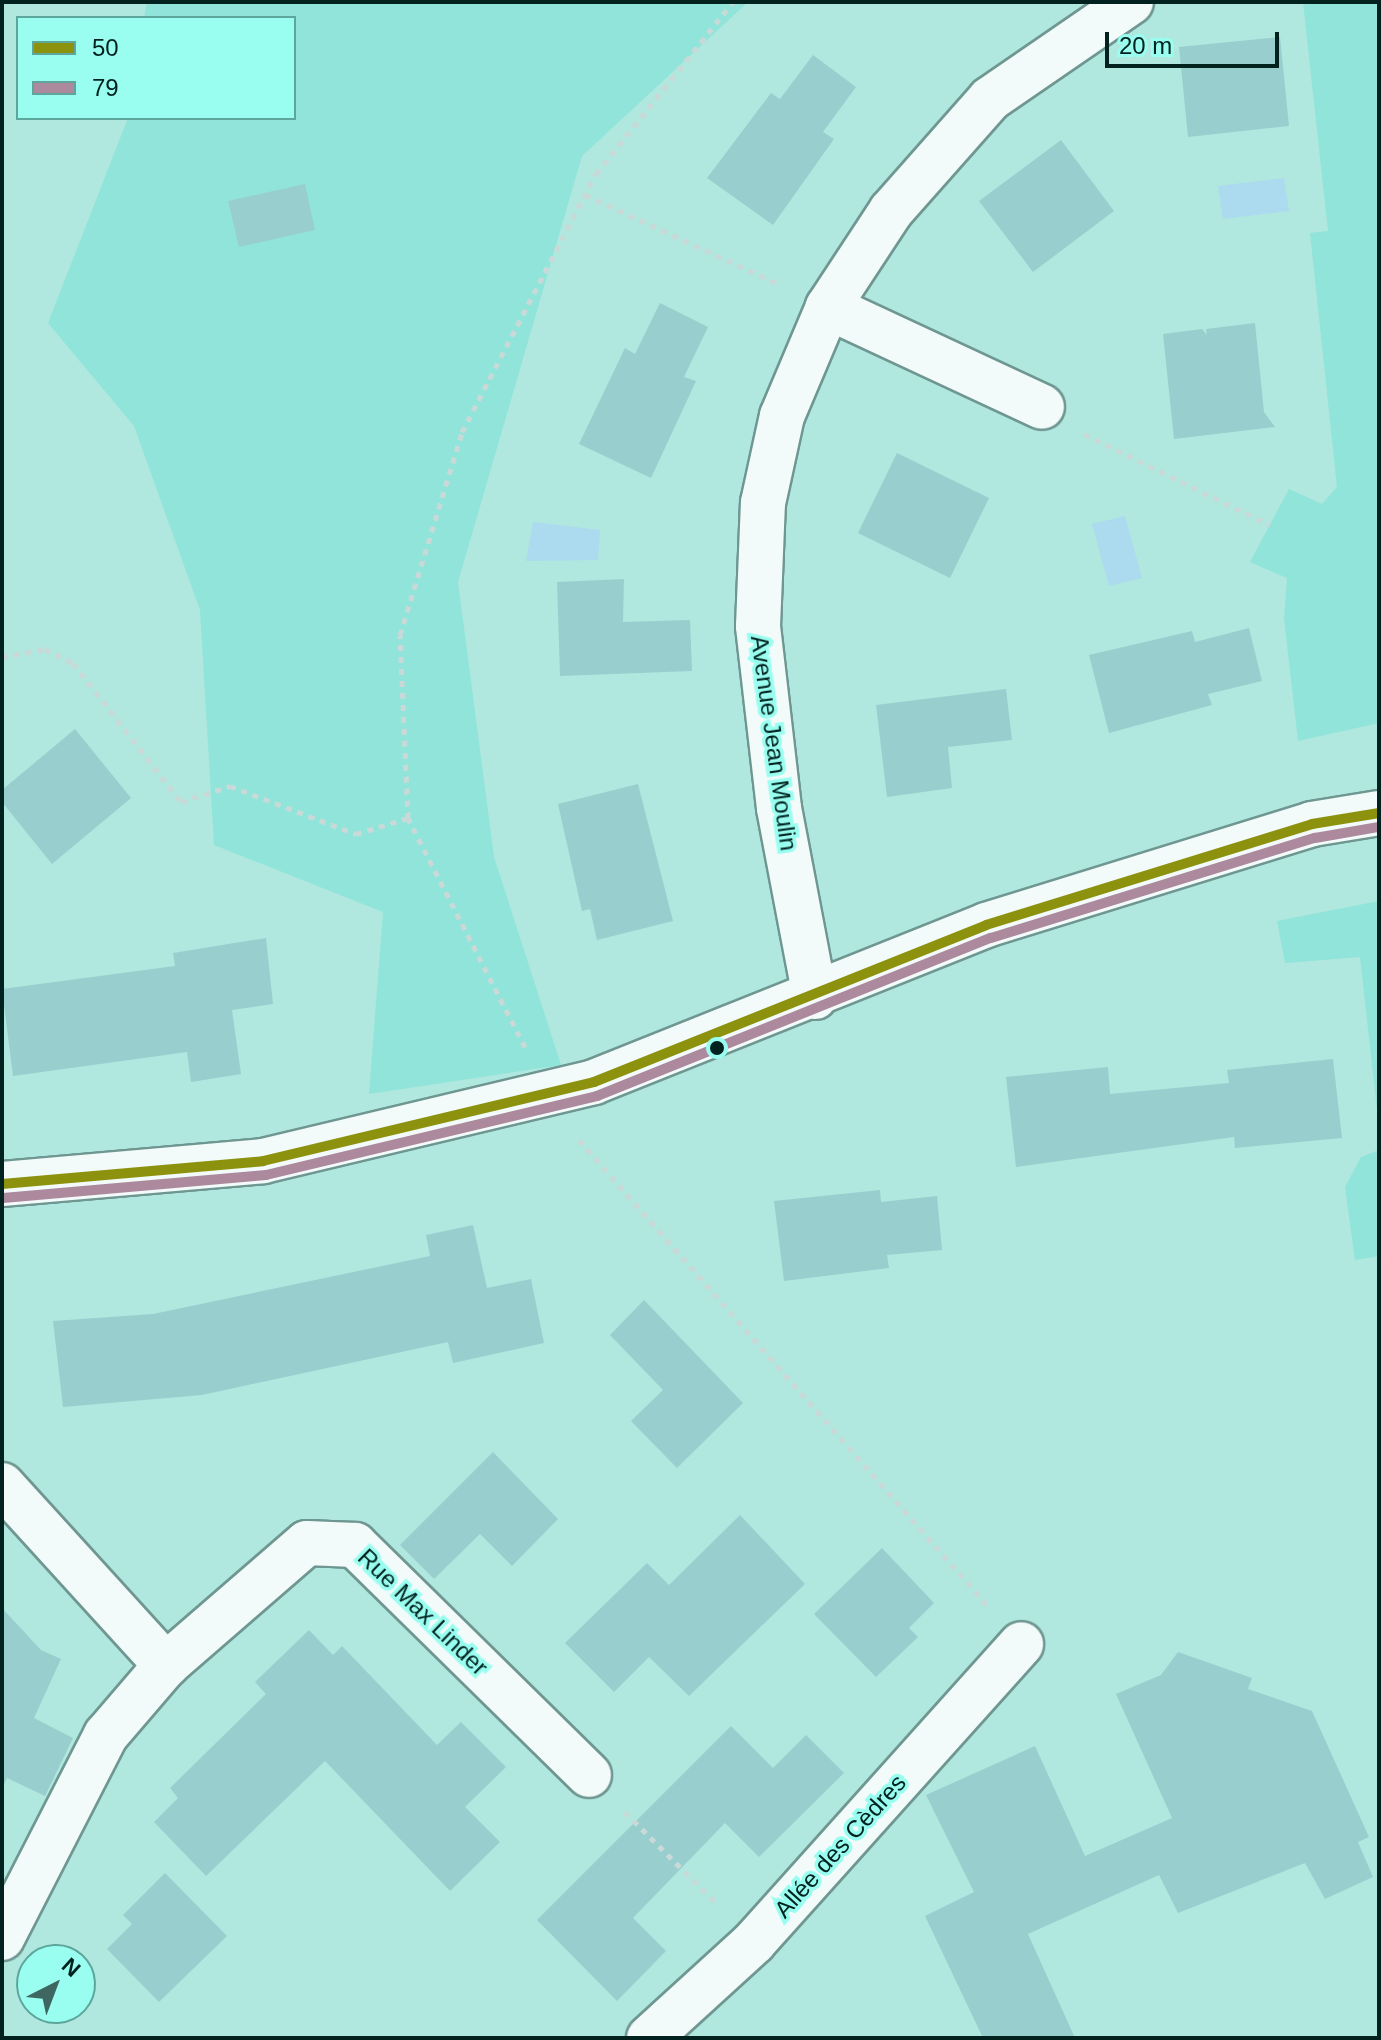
<!DOCTYPE html>
<meta charset="utf-8">
<style>
body{margin:0}
#map{position:relative;width:1381px;height:2040px;overflow:hidden;background:#b0e7df;font-family:Helvetica,sans-serif}
div>[style]{position:absolute}
.green>*{inset:0;background:#90e4d9}
.water>*{inset:0;background:#acdaef}
.building>*{inset:0;background:#98cfce}
.path>*{height:5px;margin-top:-2.5px;transform-origin:0;background:repeating-linear-gradient(90deg,#c8d9d7 0 6px,transparent 0 12px)}
.roads{filter:drop-shadow(2px 0 #6f9792) drop-shadow(-2px 0 #6f9792) drop-shadow(0 2px #6f9792) drop-shadow(0 -2px #6f9792)}
.street>*{height:44px;margin:-22px;padding:0 22px;transform-origin:22px;border-radius:22px;background:#f3fbfa}
.secondary>*{height:44px;margin:-22px;padding:0 22px;transform-origin:22px;border-radius:22px;background:#f3fbfa}
.bus-1>*{height:10px;margin:-5px;padding:0 5px;transform-origin:5px;border-radius:5px;background:#8d920e}
.bus-2>*{height:10px;margin:-5px;padding:0 5px;transform-origin:5px;border-radius:5px;background:#ac899d}
.dots>*{width:22px;height:22px;translate:-50% -50%;box-sizing:border-box;border:4px solid #99fef0;border-radius:50%}
span{translate:-50% -50%;white-space:nowrap;text-align:center;line-height:1.15;-webkit-text-stroke:7px #99fef0;paint-order:stroke}
.street-label{font-size:24px;color:#01221f}
.frame{position:absolute;inset:0;border:4px solid #01221f;pointer-events:none}
.legend{position:absolute;left:16px;top:16px;width:280px;height:104px;box-sizing:border-box;background:#99fef0;border:2px solid #5ca69c;margin:0;padding:10px 14px;list-style:none;font-size:24px;color:#01221f}
.legend li{display:flex;align-items:center;gap:16px;height:40px}
.legend b{width:40px;border:2px solid #5ca69c}
.north{position:absolute;left:16px;top:1944px;width:80px;height:80px;box-sizing:border-box;background:#99fef0;border:2px solid #5ca69c;border-radius:50%;rotate:42deg;font-size:22px;font-weight:700;line-height:32px;text-align:center;color:#01221f}
.north::after{content:'';display:block;margin:auto;width:28px;height:36px;background:#3e6762;clip-path:polygon(50% 0,100% 100%,50% 72%,0 100%)}
.scale{position:absolute;left:1105px;top:32px;width:174px;height:36px;box-sizing:border-box;border:4px solid #01221f;border-top:0;padding-left:10px;font-size:24px;line-height:28px;white-space:nowrap;color:#01221f;-webkit-text-stroke:6px #99fef0;paint-order:stroke}
</style>
<div id="map">
<div class="green">
<div style="clip-path:polygon(147px 2px,748px 2px,582px 156px,458px 582px,494px 857px,561px 1065px,369px 1094px,383px 912px,214px 845px,200px 610px,134px 426px,48px 323px,128px 118px,294px 118px,294px 18px,144px 18px)"></div>
<div style="clip-path:polygon(1303px 2px,1379px 2px,1379px 723px,1298px 741px,1284px 618px,1287px 578px,1250px 562px,1289px 489px,1322px 504px,1337px 487px,1310px 233px,1328px 231px)"></div>
<div style="clip-path:polygon(1379px 901px,1379px 1127px,1360px 957px,1285px 963px,1277px 921px)"></div>
<div style="clip-path:polygon(1379px 1150px,1379px 1256px,1355px 1260px,1345px 1187px,1361px 1157px)"></div>
</div>
<div class="water">
<div style="clip-path:polygon(1284px 178px,1289px 211px,1223px 219px,1218px 186px)"></div>
<div style="clip-path:polygon(1125px 516px,1142px 578px,1109px 586px,1092px 524px)"></div>
<div style="clip-path:polygon(533px 522px,600px 530px,598px 560px,526px 561px)"></div>
</div>
<div class="building">
<div style="clip-path:polygon(1280px 37px,1289px 126px,1188px 137px,1179px 47px)"></div>
<div style="clip-path:polygon(813px 55px,856px 87px,823px 132px,834px 139px,773px 225px,707px 178px,771px 93px,780px 99px)"></div>
<div style="clip-path:polygon(1061px 140px,1114px 211px,1033px 272px,979px 201px)"></div>
<div style="clip-path:polygon(305px 184px,315px 230px,239px 247px,228px 201px)"></div>
<div style="clip-path:polygon(660px 303px,708px 327px,684px 377px,696px 381px,651px 478px,579px 444px,625px 348px,635px 354px)"></div>
<div style="clip-path:polygon(1255px 323px,1264px 412px,1275px 427px,1174px 439px,1163px 334px,1202px 329px,1207px 335px,1206px 329px)"></div>
<div style="clip-path:polygon(897px 453px,989px 498px,950px 578px,858px 533px)"></div>
<div style="clip-path:polygon(624px 579px,623px 622px,690px 620px,692px 671px,560px 676px,557px 582px)"></div>
<div style="clip-path:polygon(1249px 628px,1262px 681px,1208px 694px,1212px 705px,1109px 733px,1089px 655px,1192px 631px,1195px 642px)"></div>
<div style="clip-path:polygon(1006px 689px,1012px 740px,948px 747px,952px 788px,887px 797px,876px 705px)"></div>
<div style="clip-path:polygon(75px 729px,131px 798px,52px 864px,2px 802px,2px 790px)"></div>
<div style="clip-path:polygon(638px 784px,673px 921px,597px 940px,590px 909px,582px 911px,558px 804px)"></div>
<div style="clip-path:polygon(266px 938px,273px 1004px,232px 1010px,241px 1074px,191px 1082px,187px 1052px,13px 1076px,2px 989px,175px 966px,173px 953px)"></div>
<div style="clip-path:polygon(1333px 1059px,1342px 1138px,1235px 1148px,1234px 1137px,1016px 1167px,1006px 1077px,1108px 1067px,1110px 1094px,1229px 1083px,1227px 1070px)"></div>
<div style="clip-path:polygon(880px 1190px,881px 1202px,937px 1196px,942px 1250px,887px 1255px,889px 1268px,784px 1281px,774px 1201px)"></div>
<div style="clip-path:polygon(473px 1225px,487px 1288px,531px 1279px,544px 1343px,453px 1363px,448px 1342px,202px 1395px,63px 1407px,53px 1321px,153px 1314px,430px 1256px,426px 1235px)"></div>
<div style="clip-path:polygon(644px 1300px,743px 1403px,677px 1468px,631px 1421px,663px 1390px,610px 1335px)"></div>
<div style="clip-path:polygon(493px 1452px,558px 1519px,512px 1566px,480px 1534px,434px 1579px,400px 1545px)"></div>
<div style="clip-path:polygon(740px 1515px,805px 1584px,689px 1696px,649px 1657px,614px 1692px,565px 1643px,647px 1563px,669px 1585px)"></div>
<div style="clip-path:polygon(882px 1548px,934px 1603px,909px 1628px,918px 1637px,876px 1677px,814px 1614px)"></div>
<div style="clip-path:polygon(2px 1608px,41px 1650px,61px 1659px,34px 1718px,73px 1738px,45px 1796px,7px 1778px,2px 1788px)"></div>
<div style="clip-path:polygon(309px 1630px,333px 1655px,342px 1646px,437px 1745px,461px 1722px,506px 1767px,465px 1807px,500px 1842px,450px 1891px,325px 1761px,206px 1876px,154px 1822px,178px 1798px,170px 1788px,266px 1694px,255px 1682px)"></div>
<div style="clip-path:polygon(1178px 1652px,1252px 1678px,1248px 1689px,1312px 1711px,1369px 1837px,1358px 1842px,1373px 1877px,1325px 1899px,1305px 1863px,1178px 1913px,1159px 1875px,1028px 1934px,1075px 2038px,983px 2038px,925px 1916px,974px 1892px,926px 1795px,1035px 1746px,1085px 1856px,1172px 1818px,1116px 1694px,1161px 1675px)"></div>
<div style="clip-path:polygon(731px 1726px,773px 1768px,806px 1735px,844px 1773px,759px 1857px,725px 1823px,633px 1918px,666px 1951px,617px 2001px,537px 1920px)"></div>
<div style="clip-path:polygon(165px 1873px,227px 1936px,159px 2002px,107px 1949px,132px 1924px,123px 1915px)"></div>
</div>
<div class="path">
<div style="left:585px;top:195px;width:216px;rotate:24.7deg"></div>
<div style="left:1084px;top:434px;width:207px;rotate:26.1deg"></div>
<div style="left:2px;top:657px;width:44px;rotate:-10.5deg"></div>
<div style="left:45px;top:649px;width:31px;rotate:27deg"></div>
<div style="left:73px;top:663px;width:176px;rotate:52.2deg"></div>
<div style="left:181px;top:802px;width:52px;rotate:-18.1deg"></div>
<div style="left:230px;top:786px;width:135px;rotate:20.9deg"></div>
<div style="left:356px;top:834px;width:54px;rotate:-17.1deg"></div>
<div style="left:525px;top:1047px;width:257px;rotate:-117.1deg"></div>
<div style="left:408px;top:818px;width:183px;rotate:-92.5deg"></div>
<div style="left:400px;top:635px;width:212px;rotate:-73deg"></div>
<div style="left:462px;top:432px;width:291px;rotate:-62.6deg"></div>
<div style="left:596px;top:174px;width:220px;rotate:-51.5deg"></div>
<div style="left:579px;top:1140px;width:619px;rotate:48.74deg"></div>
<div style="left:625px;top:1812px;width:130px;rotate:45deg"></div>
</div>
<div class="roads">
<div class="street">
<div style="left:828px;top:307px;width:236px;rotate:25deg"></div>
<div style="left:815px;top:997px;width:192px;rotate:-100.8deg"></div>
<div style="left:779px;top:808px;width:183px;rotate:-96.6deg"></div>
<div style="left:758px;top:626px;width:123px;rotate:-87.7deg"></div>
<div style="left:763px;top:503px;width:89px;rotate:-77.7deg"></div>
<div style="left:782px;top:416px;width:118px;rotate:-67.1deg"></div>
<div style="left:828px;top:307px;width:115px;rotate:-56.7deg"></div>
<div style="left:891px;top:211px;width:149px;rotate:-48.5deg"></div>
<div style="left:990px;top:99px;width:171px;rotate:-34.5deg"></div>
<div style="left:2px;top:1485px;width:244px;rotate:47.7deg"></div>
<div style="left:2px;top:1938px;width:228px;rotate:-62.9deg"></div>
<div style="left:106px;top:1735px;width:92px;rotate:-49.4deg"></div>
<div style="left:166px;top:1665px;width:186px;rotate:-40.9deg"></div>
<div style="left:307px;top:1543px;width:48px;rotate:2.4deg"></div>
<div style="left:355px;top:1545px;width:328px;rotate:44.5deg"></div>
<div style="left:649px;top:2038px;width:142px;rotate:-42.4deg"></div>
<div style="left:754px;top:1942px;width:400px;rotate:-48.1deg"></div>
</div>
<div class="secondary">
<div style="left:2px;top:1184px;width:262px;rotate:-5deg"></div>
<div style="left:263px;top:1161px;width:340px;rotate:-13.4deg"></div>
<div style="left:594px;top:1082px;width:422px;rotate:-21.8deg"></div>
<div style="left:986px;top:925px;width:341px;rotate:-17.2deg"></div>
<div style="left:1312px;top:824px;width:68px;rotate:-9.3deg"></div>
</div>
</div>
<div class="bus-1">
<div style="left:2px;top:1184px;width:262px;rotate:-5deg"></div>
<div style="left:263px;top:1161px;width:340px;rotate:-13.4deg"></div>
<div style="left:594px;top:1082px;width:422px;rotate:-21.8deg"></div>
<div style="left:986px;top:925px;width:341px;rotate:-17.2deg"></div>
<div style="left:1312px;top:824px;width:68px;rotate:-9.3deg"></div>
</div>
<div class="bus-2">
<div style="left:3px;top:1198px;width:264px;rotate:-5deg"></div>
<div style="left:266px;top:1175px;width:340px;rotate:-13.4deg"></div>
<div style="left:597px;top:1096px;width:424px;rotate:-21.9deg"></div>
<div style="left:991px;top:938px;width:339px;rotate:-17.2deg"></div>
<div style="left:1315px;top:838px;width:65px;rotate:-9.8deg"></div>
</div>
<div class="dots">
<div style="left:717px;top:1048px;background:#01221f"></div>
</div>
<div class="street-label">
<span style="left:774px;top:743px;rotate:82deg">Avenue Jean Moulin</span>
<span style="left:423px;top:1612px;rotate:44deg">Rue Max Linder</span>
<span style="left:840px;top:1846px;rotate:-48deg">Allée des Cèdres</span>
</div>
<div class="frame"></div>
<ul class="legend">
<li><b style="height:10px;background:#8d920e"></b>50</li>
<li><b style="height:10px;background:#ac899d"></b>79</li>
</ul>
<div class="north">N</div>
<div class="scale">20 m</div>
</div>
